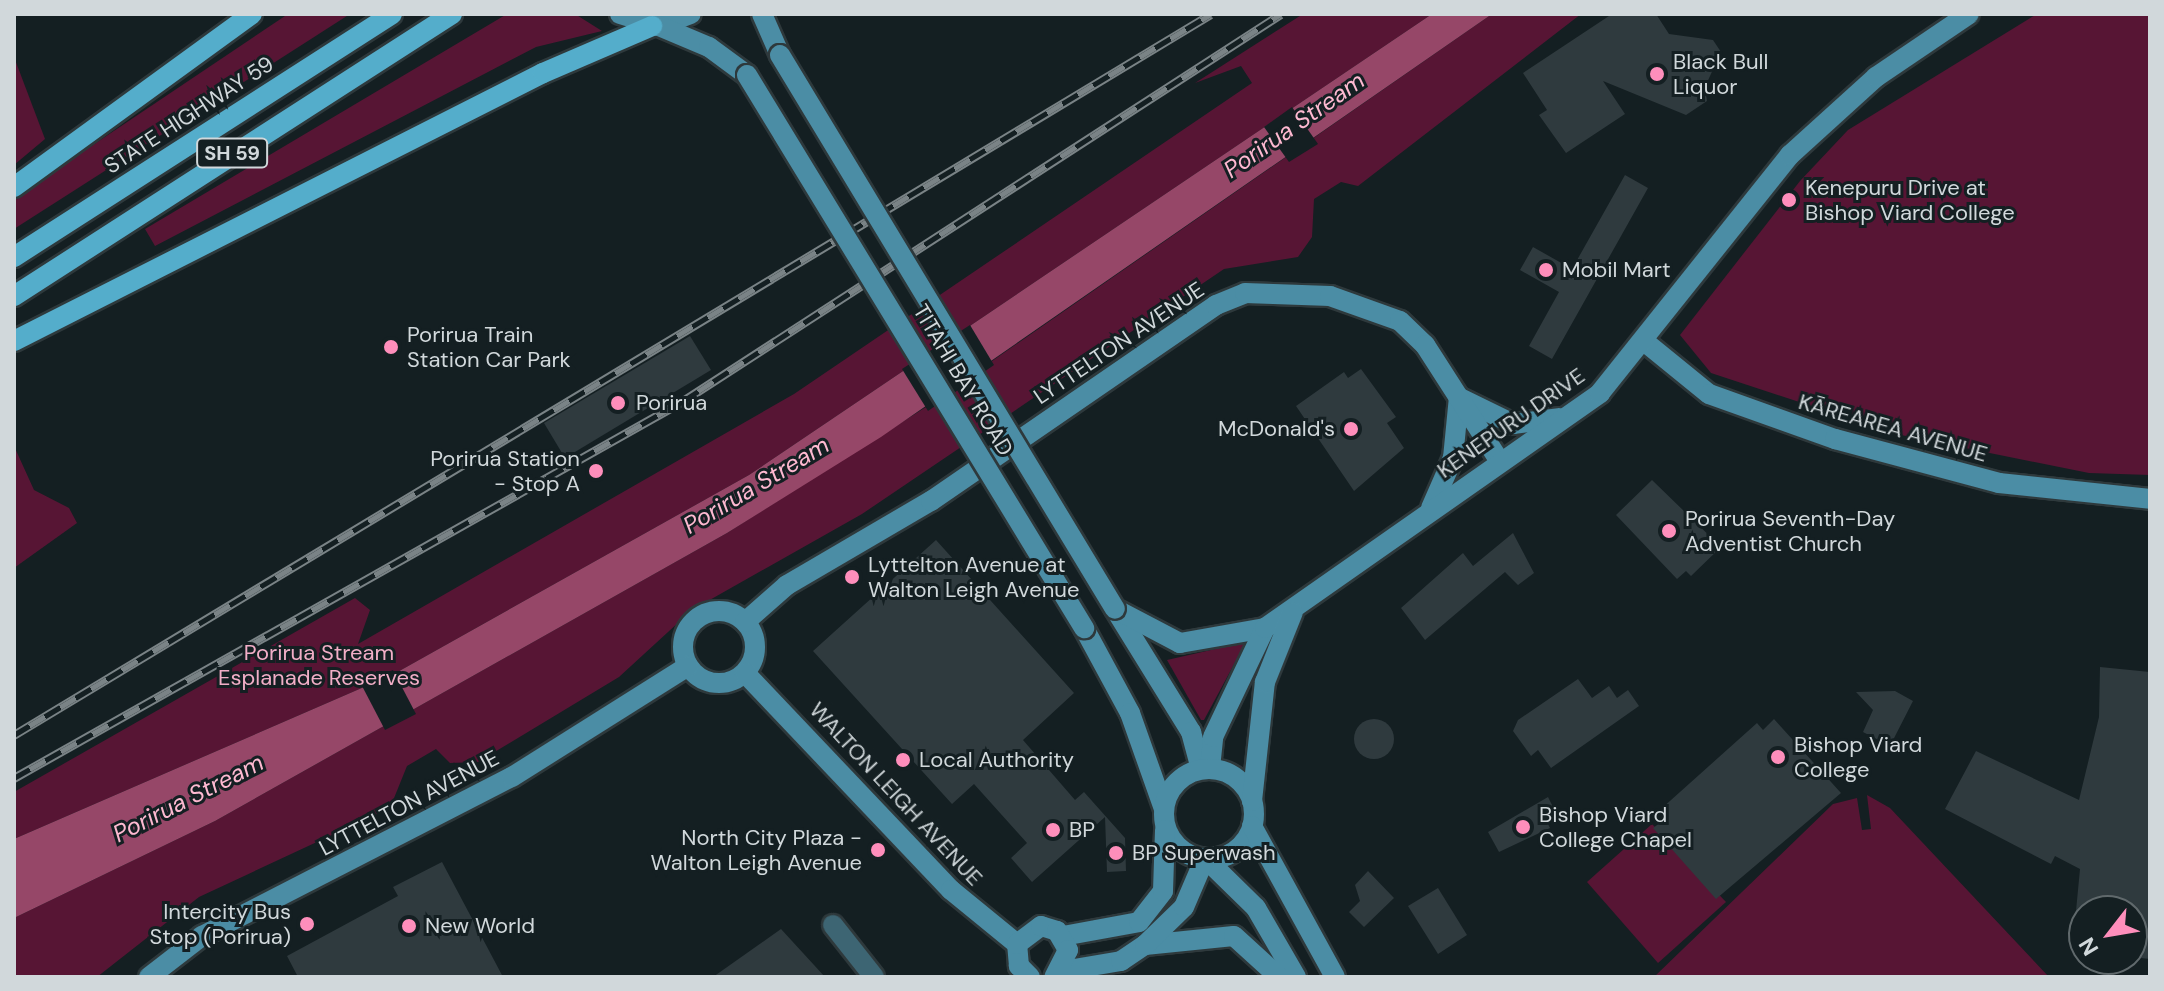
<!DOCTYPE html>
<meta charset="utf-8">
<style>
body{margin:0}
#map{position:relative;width:2164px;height:991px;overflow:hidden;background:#141f22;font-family:"DM Sans",sans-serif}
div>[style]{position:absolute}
.green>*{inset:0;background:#571534}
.water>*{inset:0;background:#964768}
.pier>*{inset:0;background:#141f22}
.building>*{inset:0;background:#2f3a3e}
.round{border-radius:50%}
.roads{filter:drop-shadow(2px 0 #2e393c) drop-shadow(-2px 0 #2e393c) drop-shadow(0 2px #2e393c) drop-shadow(0 -2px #2e393c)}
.street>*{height:20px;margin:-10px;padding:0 10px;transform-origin:10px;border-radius:10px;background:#3d6573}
.secondary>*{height:20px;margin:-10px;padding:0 10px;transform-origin:10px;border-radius:10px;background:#4b8da5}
.secondary>.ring{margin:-10px;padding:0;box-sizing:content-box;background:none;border:20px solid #4b8da5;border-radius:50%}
.primary>*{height:20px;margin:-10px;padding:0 10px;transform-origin:10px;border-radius:10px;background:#54adcb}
.rail>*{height:9px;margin-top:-4.5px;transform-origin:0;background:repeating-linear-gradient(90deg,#141f22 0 18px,#7a8386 0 36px);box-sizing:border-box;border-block:2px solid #7a8386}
.bridges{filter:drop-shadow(2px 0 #2e393c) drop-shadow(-2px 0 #2e393c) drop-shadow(0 2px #2e393c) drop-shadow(0 -2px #2e393c)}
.secondary-bridge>*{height:20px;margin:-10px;padding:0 10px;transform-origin:10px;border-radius:10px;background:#4b8da5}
.dots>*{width:22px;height:22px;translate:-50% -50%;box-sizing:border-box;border:4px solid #141f22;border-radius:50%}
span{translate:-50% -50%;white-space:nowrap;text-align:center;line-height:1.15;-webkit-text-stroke:6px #141f22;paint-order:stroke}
.shield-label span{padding:2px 6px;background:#141f22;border:2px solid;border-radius:6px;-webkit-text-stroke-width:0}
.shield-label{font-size:20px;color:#d1d8db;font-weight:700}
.poi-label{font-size:22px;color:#d1d8db}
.left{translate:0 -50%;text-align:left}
.right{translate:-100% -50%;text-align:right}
.street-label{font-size:22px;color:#d1d8db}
.park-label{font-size:22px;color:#f2aec7}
.water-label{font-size:24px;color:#feb9d1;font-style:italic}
.frame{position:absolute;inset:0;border:16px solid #d1d8db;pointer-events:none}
.north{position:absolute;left:2068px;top:895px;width:80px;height:80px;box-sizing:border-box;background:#141f22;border:2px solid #60696c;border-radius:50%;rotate:239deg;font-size:22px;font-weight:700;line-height:32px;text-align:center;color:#d1d8db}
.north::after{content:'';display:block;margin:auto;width:28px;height:36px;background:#fe8ebb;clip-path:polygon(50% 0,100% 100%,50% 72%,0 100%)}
</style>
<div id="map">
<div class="green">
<div style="clip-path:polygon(288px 14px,350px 14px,14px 229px,14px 198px)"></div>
<div style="clip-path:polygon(507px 14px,575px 14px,602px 31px,536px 47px,155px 246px,145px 229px)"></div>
<div style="clip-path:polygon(1303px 14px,1432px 14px,749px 475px,394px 674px,14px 839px,14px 792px,355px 598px,370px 610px,358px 644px,794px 394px,1252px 83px,1241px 66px,1195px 83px)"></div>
<div style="clip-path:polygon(1492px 14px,1581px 14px,1358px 186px,1341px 182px,1314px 199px,1312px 237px,1298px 257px,1224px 269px,862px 514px,692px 610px,619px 677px,478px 762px,450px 763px,436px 749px,407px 766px,390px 808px,199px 897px,97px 977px,14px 977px,14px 918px,215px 821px,727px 533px,926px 407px)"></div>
<div style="clip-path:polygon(2037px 14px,2150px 14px,2150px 475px,2089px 473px,1896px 434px,1711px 373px,1680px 335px,1800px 181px,1848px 130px)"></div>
<div style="clip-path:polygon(14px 57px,45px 139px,14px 165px)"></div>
<div style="clip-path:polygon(14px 446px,34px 490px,69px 508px,77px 523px,14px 568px)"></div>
<div style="clip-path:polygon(1246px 642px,1204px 720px,1201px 720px,1167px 660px)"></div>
<div style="clip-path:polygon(1867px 795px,1890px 808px,2049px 977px,1654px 977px,1833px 804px,1857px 798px,1862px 830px,1871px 829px)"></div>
<div style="clip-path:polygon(1652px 824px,1726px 902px,1658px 963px,1587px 882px)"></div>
</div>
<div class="water">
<div style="clip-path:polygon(1432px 14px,1492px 14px,881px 437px,727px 533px,215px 821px,14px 918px,14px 839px,394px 674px,749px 475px)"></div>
</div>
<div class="pier">
<div style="clip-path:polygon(1292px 107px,1318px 144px,1289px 162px,1264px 127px)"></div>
<div style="clip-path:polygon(970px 325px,994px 365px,928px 411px,902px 369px)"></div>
<div style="clip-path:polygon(393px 670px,416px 714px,385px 730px,361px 684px)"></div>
</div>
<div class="building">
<div style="clip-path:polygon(1612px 14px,1656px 14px,1669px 34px,1713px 40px,1721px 52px,1705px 87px,1707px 101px,1686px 115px,1603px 81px,1625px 114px,1566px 153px,1539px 115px,1547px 110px,1523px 73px)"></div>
<div style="clip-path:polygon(1625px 175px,1648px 188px,1552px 359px,1529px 346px,1559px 292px,1520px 270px,1533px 247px,1572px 269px)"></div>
<div style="clip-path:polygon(690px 336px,711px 370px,565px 458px,544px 423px)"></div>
<div style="clip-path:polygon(1361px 369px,1396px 417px,1387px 423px,1404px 448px,1354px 491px,1296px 406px,1344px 372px,1348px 378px)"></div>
<div style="clip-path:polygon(1652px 480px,1721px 547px,1691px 576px,1686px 571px,1677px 579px,1616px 515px)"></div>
<div style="clip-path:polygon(1513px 533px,1534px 573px,1518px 585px,1505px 572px,1425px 640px,1401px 608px,1463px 553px,1473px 566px)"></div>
<div style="clip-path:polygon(936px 540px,1074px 693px,1023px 740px,1075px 800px,1084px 792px,1125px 838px,1126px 871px,1107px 872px,1105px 817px,1032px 882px,1011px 858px,1027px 843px,974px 784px,952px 804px,813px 651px)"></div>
<div style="clip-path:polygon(2100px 667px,2150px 672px,2150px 959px,2132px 957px,2132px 911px,2076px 911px,2080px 869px,2055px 856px,2051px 864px,1945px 809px,1976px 751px,2079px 800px,2099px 717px)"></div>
<div style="clip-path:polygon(1578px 679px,1592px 698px,1609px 686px,1617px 698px,1628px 690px,1639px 706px,1551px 768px,1538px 750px,1531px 756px,1513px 731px,1518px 720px)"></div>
<div style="clip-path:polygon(1895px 691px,1913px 701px,1890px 746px,1863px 732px,1873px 710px,1856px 692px)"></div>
<div style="clip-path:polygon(1774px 719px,1841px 793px,1716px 899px,1653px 828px,1668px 817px,1661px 809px,1757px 723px,1763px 730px)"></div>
<div class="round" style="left:1354px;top:719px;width:40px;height:40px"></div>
<div style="clip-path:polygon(1548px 797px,1558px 817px,1547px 822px,1550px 828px,1499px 852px,1488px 832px)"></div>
<div style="clip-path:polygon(442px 862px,503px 977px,298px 977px,287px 956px,398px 896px,393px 887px)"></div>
<div style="clip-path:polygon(1368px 871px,1394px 898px,1364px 927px,1349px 912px,1360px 901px,1355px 885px)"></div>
<div style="clip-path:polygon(1438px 888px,1467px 935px,1438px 954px,1408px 906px)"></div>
<div style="clip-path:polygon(781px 929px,825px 977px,713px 977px)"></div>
</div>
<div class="roads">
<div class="street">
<div style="left:833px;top:925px;width:66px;rotate:51.7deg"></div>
</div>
<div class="secondary">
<div style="left:620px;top:14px;width:41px;rotate:17.1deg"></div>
<div style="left:659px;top:26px;width:34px;rotate:-21deg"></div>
<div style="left:762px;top:14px;width:45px;rotate:66.3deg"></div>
<div style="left:659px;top:26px;width:54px;rotate:22.8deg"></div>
<div style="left:709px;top:47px;width:47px;rotate:36.4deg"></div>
<div style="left:1645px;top:342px;width:82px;rotate:39.1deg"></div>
<div style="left:1709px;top:394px;width:134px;rotate:19.7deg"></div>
<div style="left:1835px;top:439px;width:170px;rotate:15deg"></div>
<div style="left:1999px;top:483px;width:152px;rotate:6deg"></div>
<div style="left:1462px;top:399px;width:57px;rotate:26.1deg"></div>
<div style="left:1513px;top:424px;width:46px;rotate:-7.4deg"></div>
<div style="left:1431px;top:508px;width:55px;rotate:-66.3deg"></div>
<div style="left:1453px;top:458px;width:61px;rotate:-84.4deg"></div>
<div style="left:1115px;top:609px;width:145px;rotate:58.3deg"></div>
<div style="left:1191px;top:732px;width:38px;rotate:75deg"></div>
<div class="ring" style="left:683px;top:611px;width:52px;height:52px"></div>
<div style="left:1119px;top:611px;width:69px;rotate:27.7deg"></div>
<div style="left:1180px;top:643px;width:86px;rotate:-10deg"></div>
<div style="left:745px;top:622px;width:56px;rotate:-41.4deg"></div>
<div style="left:787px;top:585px;width:167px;rotate:-30.3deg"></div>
<div style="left:931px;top:501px;width:346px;rotate:-34.5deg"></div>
<div style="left:1216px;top:305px;width:31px;rotate:-22deg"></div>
<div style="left:1245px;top:293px;width:85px;rotate:2deg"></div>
<div style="left:1330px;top:296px;width:74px;rotate:19.7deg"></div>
<div style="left:1400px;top:321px;width:35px;rotate:44deg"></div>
<div style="left:1425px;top:345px;width:139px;rotate:57.3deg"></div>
<div style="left:1084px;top:628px;width:97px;rotate:61.6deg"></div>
<div style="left:1130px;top:713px;width:102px;rotate:70.5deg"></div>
<div style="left:745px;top:673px;width:299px;rotate:46.5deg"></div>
<div style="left:951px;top:890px;width:85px;rotate:39.3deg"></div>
<div style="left:1210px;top:768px;width:31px;rotate:-84deg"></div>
<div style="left:1213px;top:737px;width:121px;rotate:-64.5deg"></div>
<div style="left:1265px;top:628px;width:409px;rotate:-35deg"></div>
<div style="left:1600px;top:393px;width:305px;rotate:-51.4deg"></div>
<div style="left:1790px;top:155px;width:116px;rotate:-42.2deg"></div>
<div style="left:1876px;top:77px;width:112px;rotate:-34.1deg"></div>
<div class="ring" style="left:1164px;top:769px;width:70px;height:70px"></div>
<div style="left:1252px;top:801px;width:120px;rotate:-83.8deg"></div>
<div style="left:1265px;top:682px;width:75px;rotate:-68.2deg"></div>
<div style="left:1252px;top:826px;width:172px;rotate:61.2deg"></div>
<div style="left:1205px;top:858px;width:71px;rotate:44.4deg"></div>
<div style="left:1256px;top:908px;width:80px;rotate:59.9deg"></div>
<div style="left:1063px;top:936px;width:77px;rotate:-10.4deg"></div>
<div style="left:1139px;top:922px;width:39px;rotate:-52deg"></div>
<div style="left:1163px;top:891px;width:61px;rotate:-88.1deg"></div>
<div style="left:1145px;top:945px;width:89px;rotate:-5.8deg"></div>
<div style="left:1234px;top:936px;width:61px;rotate:42.3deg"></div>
<div style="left:1062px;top:971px;width:60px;rotate:-9.6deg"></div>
<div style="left:1121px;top:961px;width:29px;rotate:-34deg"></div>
<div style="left:1145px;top:945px;width:54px;rotate:-44.3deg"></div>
<div style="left:1184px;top:907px;width:53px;rotate:-66.8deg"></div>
<div style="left:149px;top:977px;width:67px;rotate:-37.7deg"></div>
<div style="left:202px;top:936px;width:348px;rotate:-27.2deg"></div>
<div style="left:512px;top:777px;width:208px;rotate:-32.2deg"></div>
<div style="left:1030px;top:977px;width:16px;rotate:-135deg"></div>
<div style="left:1019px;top:966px;width:22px;rotate:-95deg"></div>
<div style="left:1017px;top:944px;width:30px;rotate:-37deg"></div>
<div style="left:1041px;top:926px;width:17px;rotate:17deg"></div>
<div style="left:1057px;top:931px;width:22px;rotate:60deg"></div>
<div style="left:1068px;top:950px;width:30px;rotate:117deg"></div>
</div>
<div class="primary">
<div style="left:14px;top:187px;width:294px;rotate:-36deg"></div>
<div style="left:14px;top:257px;width:449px;rotate:-32.7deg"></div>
<div style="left:14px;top:296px;width:521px;rotate:-32.77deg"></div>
<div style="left:14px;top:341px;width:593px;rotate:-26.87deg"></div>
<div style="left:543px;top:73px;width:119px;rotate:-23.3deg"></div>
</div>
</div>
<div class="rail">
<div style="left:14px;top:735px;width:1397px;rotate:-31.06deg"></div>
<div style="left:14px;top:778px;width:768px;rotate:-29.4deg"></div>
<div style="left:683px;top:401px;width:712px;rotate:-32.91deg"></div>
</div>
<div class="bridges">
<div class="secondary-bridge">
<div style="left:780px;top:55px;width:647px;rotate:58.84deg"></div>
<div style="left:747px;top:75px;width:648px;rotate:58.64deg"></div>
</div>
</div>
<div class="dots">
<div style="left:1657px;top:74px;background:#fe8ebb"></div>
<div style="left:1789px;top:200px;background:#fe8ebb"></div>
<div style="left:1546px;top:270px;background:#fe8ebb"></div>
<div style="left:391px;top:347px;background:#fe8ebb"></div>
<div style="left:618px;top:403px;background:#fe8ebb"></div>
<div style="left:1351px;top:429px;background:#fe8ebb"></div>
<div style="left:596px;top:471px;background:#fe8ebb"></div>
<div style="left:1669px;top:531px;background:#fe8ebb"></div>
<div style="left:852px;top:577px;background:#fe8ebb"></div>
<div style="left:1778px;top:757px;background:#fe8ebb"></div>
<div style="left:903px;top:760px;background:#fe8ebb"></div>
<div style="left:1523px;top:827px;background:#fe8ebb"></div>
<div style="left:1053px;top:830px;background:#fe8ebb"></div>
<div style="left:878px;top:850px;background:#fe8ebb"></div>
<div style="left:1116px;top:853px;background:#fe8ebb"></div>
<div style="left:307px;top:924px;background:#fe8ebb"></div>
<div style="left:409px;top:926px;background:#fe8ebb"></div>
</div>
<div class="shield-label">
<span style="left:232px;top:153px">SH 59</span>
</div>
<div class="poi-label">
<span class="left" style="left:1673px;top:74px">Black Bull<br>Liquor</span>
<span class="left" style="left:1805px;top:200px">Kenepuru Drive at<br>Bishop Viard College</span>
<span class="left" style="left:1562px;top:270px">Mobil Mart</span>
<span class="left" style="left:407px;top:347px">Porirua Train<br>Station Car Park</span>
<span class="left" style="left:636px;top:403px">Porirua</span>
<span class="right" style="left:1335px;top:429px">McDonald's</span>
<span class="right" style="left:580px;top:471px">Porirua Station<br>- Stop A</span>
<span class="left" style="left:1685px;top:531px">Porirua Seventh-Day<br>Adventist Church</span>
<span class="left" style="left:868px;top:577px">Lyttelton Avenue at<br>Walton Leigh Avenue</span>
<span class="left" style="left:1794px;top:757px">Bishop Viard<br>College</span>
<span class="left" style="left:919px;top:760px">Local Authority</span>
<span class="left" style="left:1539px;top:827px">Bishop Viard<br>College Chapel</span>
<span class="left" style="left:1069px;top:830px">BP</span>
<span class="right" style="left:862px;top:850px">North City Plaza -<br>Walton Leigh Avenue</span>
<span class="left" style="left:1132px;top:853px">BP Superwash</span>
<span class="right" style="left:291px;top:924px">Intercity Bus<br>Stop (Porirua)</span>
<span class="left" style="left:425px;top:926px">New World</span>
</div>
<div class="street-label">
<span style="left:189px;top:115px;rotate:-33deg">STATE HIGHWAY 59</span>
<span style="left:1119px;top:343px;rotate:-34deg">LYTTELTON AVENUE</span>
<span style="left:963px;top:380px;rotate:59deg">TITAHI BAY ROAD</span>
<span style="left:1511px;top:423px;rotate:-35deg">KENEPURU DRIVE</span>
<span style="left:1893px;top:428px;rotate:16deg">KĀREAREA AVENUE</span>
<span style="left:896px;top:794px;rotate:47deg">WALTON LEIGH AVENUE</span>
<span style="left:409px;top:803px;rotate:-28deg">LYTTELTON AVENUE</span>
</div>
<div class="park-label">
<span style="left:319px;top:665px">Porirua Stream<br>Esplanade Reserves</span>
</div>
<div class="water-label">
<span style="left:1294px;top:125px;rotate:-35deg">Porirua Stream</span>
<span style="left:756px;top:485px;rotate:-31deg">Porirua Stream</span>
<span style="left:188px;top:798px;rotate:-27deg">Porirua Stream</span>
</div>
<div class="frame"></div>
<div class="north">N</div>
</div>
